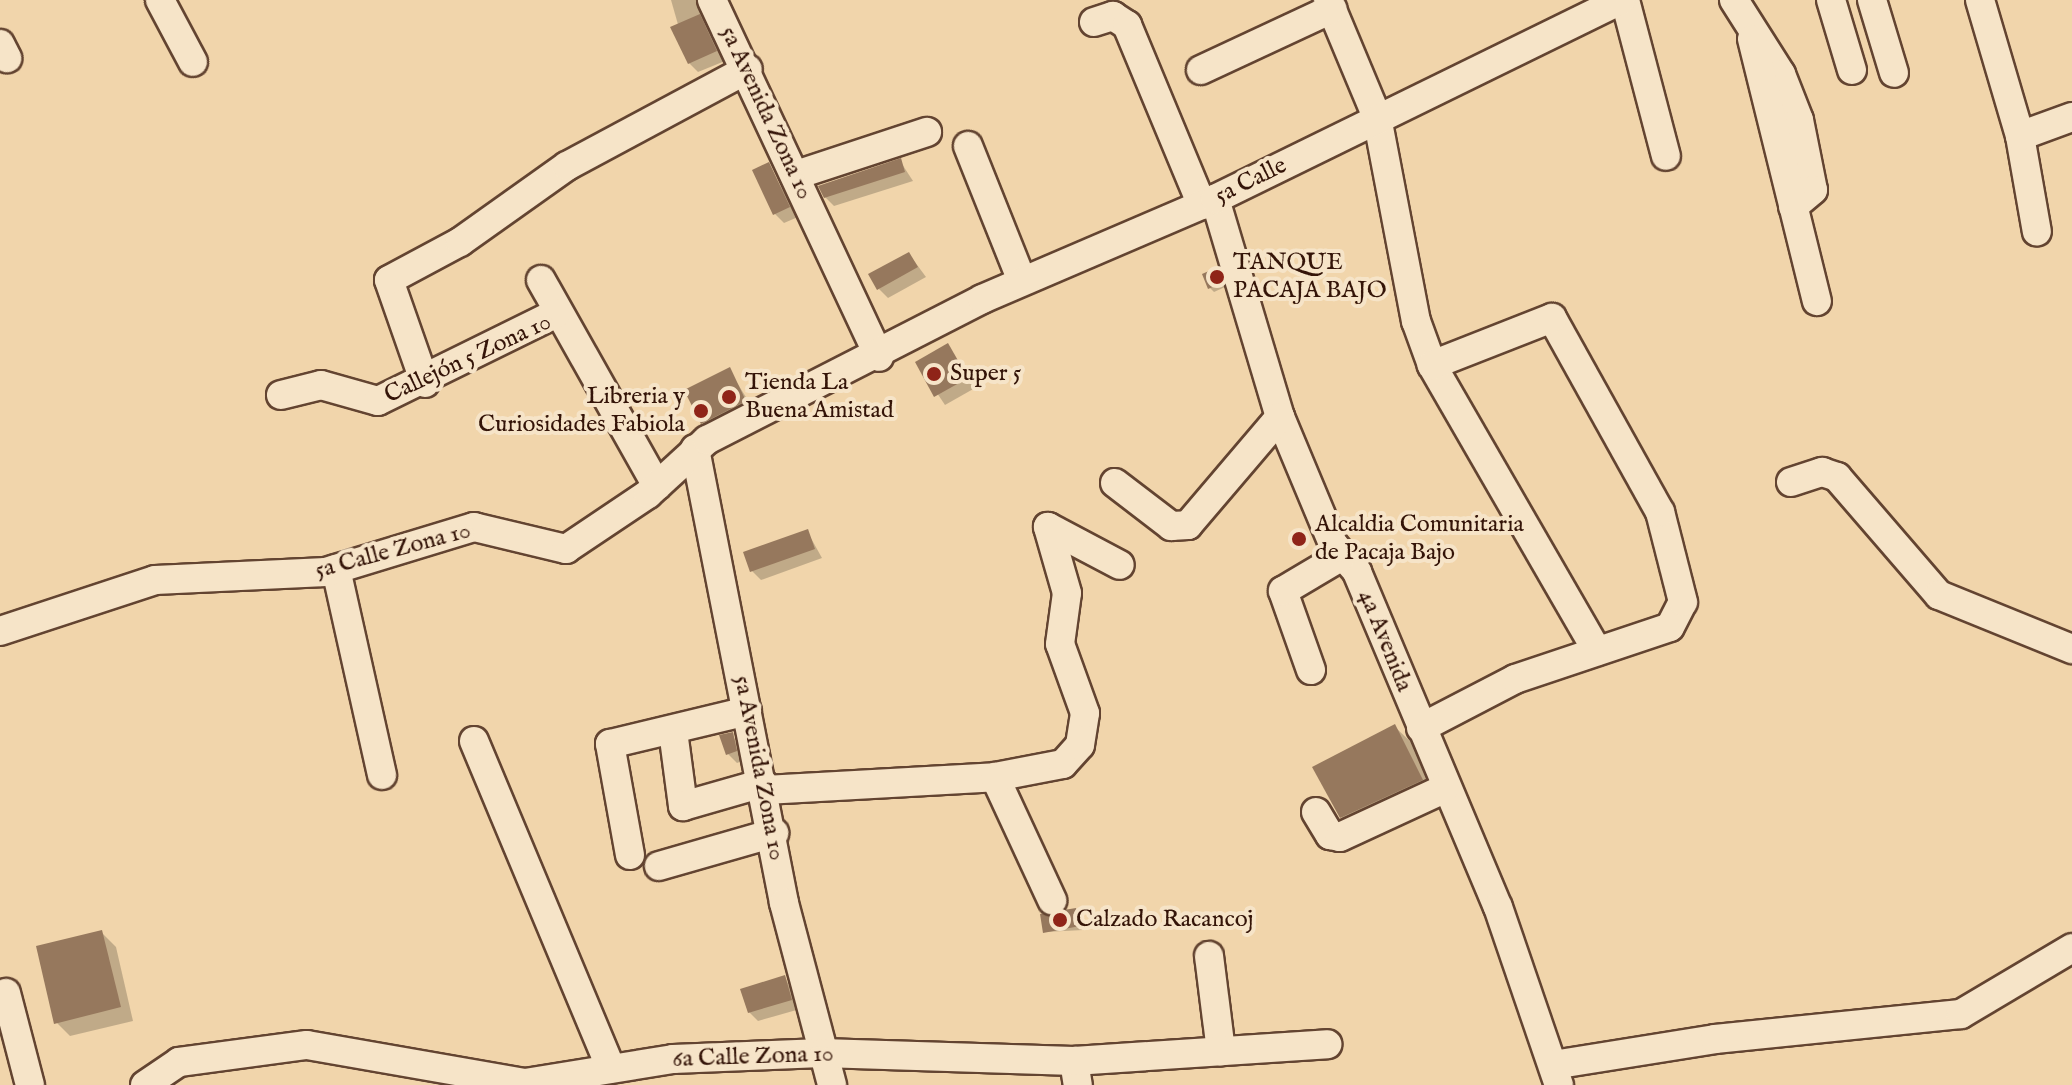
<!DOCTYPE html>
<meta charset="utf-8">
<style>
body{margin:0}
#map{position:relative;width:2072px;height:1085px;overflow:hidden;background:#f1d5ab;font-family:"IM FELL English",serif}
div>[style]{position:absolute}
.shadow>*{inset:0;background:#0003}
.building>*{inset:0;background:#96785d}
.roads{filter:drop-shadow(2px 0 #634431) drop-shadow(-2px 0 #634431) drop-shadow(0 2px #634431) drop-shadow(0 -2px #634431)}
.minor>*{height:28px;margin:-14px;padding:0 14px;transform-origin:14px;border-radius:14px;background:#f6e4c8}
.dots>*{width:22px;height:22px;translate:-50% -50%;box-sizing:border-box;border:4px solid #f6e4c8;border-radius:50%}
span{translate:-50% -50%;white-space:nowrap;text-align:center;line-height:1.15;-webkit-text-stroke:8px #f6e4c8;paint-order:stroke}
.street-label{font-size:24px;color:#341408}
.poi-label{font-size:24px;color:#341408}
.left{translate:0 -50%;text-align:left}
.right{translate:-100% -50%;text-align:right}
</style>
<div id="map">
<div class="shadow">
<div style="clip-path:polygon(671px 0,699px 0,725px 61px,698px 72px,689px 63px)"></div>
<div style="clip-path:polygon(900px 161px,913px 181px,834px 206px,825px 197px)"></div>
<div style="clip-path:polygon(768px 164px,798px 217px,784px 223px,775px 214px)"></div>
<div style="clip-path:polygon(909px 254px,926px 277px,888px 298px,879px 289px)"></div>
<div style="clip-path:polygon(1217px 270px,1225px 287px,1214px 292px,1210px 288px)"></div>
<div style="clip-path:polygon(948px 346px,975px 388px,945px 405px,917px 363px)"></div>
<div style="clip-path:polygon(729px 370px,754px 410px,712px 432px,703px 423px)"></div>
<div style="clip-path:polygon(807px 531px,822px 558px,761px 580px,752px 571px)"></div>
<div style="clip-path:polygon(1395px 727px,1414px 745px,1440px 799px,1360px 836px,1341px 817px)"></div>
<div style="clip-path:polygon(732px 734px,745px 760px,737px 763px,728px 754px)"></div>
<div style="clip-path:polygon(1076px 910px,1083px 930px,1045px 932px)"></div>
<div style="clip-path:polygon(102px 933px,116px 947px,133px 1021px,70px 1036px,56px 1022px)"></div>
<div style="clip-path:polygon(785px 977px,800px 1009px,758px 1021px,749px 1012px)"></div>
</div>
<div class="building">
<div style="clip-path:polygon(700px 14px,717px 51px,688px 64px,670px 27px)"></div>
<div style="clip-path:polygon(901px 158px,905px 172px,824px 198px,818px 186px)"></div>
<div style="clip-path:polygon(769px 162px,790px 207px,773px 215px,752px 170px)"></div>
<div style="clip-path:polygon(909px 252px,918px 267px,877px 290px,868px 274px)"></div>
<div style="clip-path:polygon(1218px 267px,1222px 283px,1208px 289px,1202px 274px)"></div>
<div style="clip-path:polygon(948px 343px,968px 378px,934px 397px,915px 362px)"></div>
<div style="clip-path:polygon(730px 367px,746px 401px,701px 424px,684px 390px)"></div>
<div style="clip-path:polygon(808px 529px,815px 549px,750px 572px,743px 552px)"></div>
<div style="clip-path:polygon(1395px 724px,1423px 780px,1340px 818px,1312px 767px)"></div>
<div style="clip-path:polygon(733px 732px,737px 751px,726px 755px,719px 735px)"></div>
<div style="clip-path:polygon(1076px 908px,1080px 926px,1043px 933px,1040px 914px)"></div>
<div style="clip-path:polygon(102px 930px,121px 1007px,54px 1024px,36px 946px)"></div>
<div style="clip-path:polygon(785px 975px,792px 1000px,748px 1013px,740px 989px)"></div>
</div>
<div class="roads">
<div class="minor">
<div style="left:160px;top:0;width:70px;rotate:62deg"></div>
<div style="left:712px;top:0;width:394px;rotate:64.9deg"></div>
<div style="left:1328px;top:0;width:127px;rotate:67.3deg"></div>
<div style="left:1377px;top:117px;width:208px;rotate:79.2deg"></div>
<div style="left:1416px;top:321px;width:47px;rotate:70deg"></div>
<div style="left:1432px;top:365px;width:330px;rotate:60deg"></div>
<div style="left:1625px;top:0;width:161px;rotate:75.3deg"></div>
<div style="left:1734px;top:0;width:88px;rotate:57.6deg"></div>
<div style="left:1781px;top:74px;width:49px;rotate:68.6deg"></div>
<div style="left:1799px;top:120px;width:71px;rotate:78.7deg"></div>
<div style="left:1813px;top:190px;width:26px;rotate:140deg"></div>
<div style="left:1831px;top:0;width:73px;rotate:73.3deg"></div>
<div style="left:1872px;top:0;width:76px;rotate:73.2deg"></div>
<div style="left:1980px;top:0;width:142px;rotate:73.6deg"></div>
<div style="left:2020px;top:136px;width:97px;rotate:80deg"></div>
<div style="left:1094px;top:22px;width:20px;rotate:-18deg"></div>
<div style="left:1113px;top:16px;width:17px;rotate:33deg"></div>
<div style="left:1127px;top:25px;width:195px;rotate:67.4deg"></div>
<div style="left:1752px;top:39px;width:270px;rotate:76.1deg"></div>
<div style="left:0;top:44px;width:16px;rotate:63deg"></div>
<div style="left:1201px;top:70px;width:145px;rotate:-25deg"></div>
<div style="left:2020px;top:136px;width:55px;rotate:-20.1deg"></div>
<div style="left:968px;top:146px;width:145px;rotate:68.2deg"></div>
<div style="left:796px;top:175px;width:138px;rotate:-18.2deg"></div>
<div style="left:1215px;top:199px;width:227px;rotate:73.4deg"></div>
<div style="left:1280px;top:417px;width:138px;rotate:67.3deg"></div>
<div style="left:1333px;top:544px;width:37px;rotate:49deg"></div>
<div style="left:1357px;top:572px;width:363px;rotate:67.2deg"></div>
<div style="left:1498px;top:907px;width:188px;rotate:71.1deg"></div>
<div style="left:541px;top:280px;width:236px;rotate:60.6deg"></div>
<div style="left:425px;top:383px;width:109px;rotate:-109.3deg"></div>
<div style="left:389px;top:280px;width:81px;rotate:-28.2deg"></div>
<div style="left:460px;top:242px;width:131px;rotate:-35.4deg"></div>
<div style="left:567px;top:166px;width:205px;rotate:-28.2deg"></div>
<div style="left:281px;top:395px;width:41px;rotate:-14deg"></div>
<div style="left:321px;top:385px;width:59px;rotate:15.7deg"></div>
<div style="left:378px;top:401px;width:199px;rotate:-26.2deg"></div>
<div style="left:695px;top:449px;width:463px;rotate:78.9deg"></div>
<div style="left:784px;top:903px;width:188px;rotate:75.2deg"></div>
<div style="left:1791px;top:482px;width:33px;rotate:-18deg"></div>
<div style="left:1822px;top:472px;width:16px;rotate:18deg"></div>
<div style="left:1837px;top:477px;width:156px;rotate:49.2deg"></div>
<div style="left:1939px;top:595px;width:144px;rotate:22.1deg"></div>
<div style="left:1115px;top:483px;width:71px;rotate:37.5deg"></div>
<div style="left:1171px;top:526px;width:17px;rotate:-3deg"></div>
<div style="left:1188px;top:525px;width:142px;rotate:-49.6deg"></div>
<div style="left:336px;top:569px;width:211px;rotate:77.4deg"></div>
<div style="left:0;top:631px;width:163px;rotate:-18.2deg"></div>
<div style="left:155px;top:580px;width:171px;rotate:-2.7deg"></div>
<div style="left:326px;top:572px;width:155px;rotate:-16.9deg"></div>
<div style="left:474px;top:527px;width:95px;rotate:13.4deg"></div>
<div style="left:566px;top:549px;width:99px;rotate:-33.9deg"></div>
<div style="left:648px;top:494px;width:80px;rotate:-42.5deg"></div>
<div style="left:707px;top:440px;width:309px;rotate:-27.1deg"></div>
<div style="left:982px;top:299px;width:254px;rotate:-23.2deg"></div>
<div style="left:1215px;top:199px;width:452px;rotate:-26.1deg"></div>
<div style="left:1311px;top:670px;width:84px;rotate:-109.5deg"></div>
<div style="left:1283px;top:591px;width:69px;rotate:-30.7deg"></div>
<div style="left:1421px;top:728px;width:106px;rotate:-27.5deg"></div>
<div style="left:1515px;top:679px;width:163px;rotate:-18.5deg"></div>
<div style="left:1670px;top:627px;width:28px;rotate:-63deg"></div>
<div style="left:1683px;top:602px;width:93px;rotate:-104.3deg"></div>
<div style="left:1660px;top:512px;width:222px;rotate:-119.1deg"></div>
<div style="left:1552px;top:318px;width:129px;rotate:158.6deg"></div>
<div style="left:673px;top:731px;width:76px;rotate:82.4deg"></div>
<div style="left:683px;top:806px;width:83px;rotate:-16deg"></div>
<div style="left:474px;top:741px;width:355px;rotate:67.3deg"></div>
<div style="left:995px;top:777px;width:136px;rotate:65.1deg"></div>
<div style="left:765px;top:790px;width:230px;rotate:-3.2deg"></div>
<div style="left:995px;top:777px;width:69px;rotate:-10.8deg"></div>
<div style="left:1063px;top:764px;width:25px;rotate:-48deg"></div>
<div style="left:1080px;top:745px;width:32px;rotate:-81deg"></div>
<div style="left:1085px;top:713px;width:73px;rotate:-109.9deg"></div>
<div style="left:1060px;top:644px;width:51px;rotate:-82.2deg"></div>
<div style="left:1067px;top:593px;width:69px;rotate:-106.1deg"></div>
<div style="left:1048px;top:527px;width:81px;rotate:27.8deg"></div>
<div style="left:1316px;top:812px;width:27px;rotate:59deg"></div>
<div style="left:1330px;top:835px;width:10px;rotate:11deg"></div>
<div style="left:1340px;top:837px;width:115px;rotate:-24.8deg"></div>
<div style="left:630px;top:855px;width:113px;rotate:-100.2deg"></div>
<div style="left:610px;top:744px;width:141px;rotate:-13.5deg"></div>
<div style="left:659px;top:866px;width:120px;rotate:-16deg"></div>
<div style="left:1209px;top:956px;width:96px;rotate:82.8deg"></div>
<div style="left:6px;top:993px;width:95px;rotate:75.4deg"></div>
<div style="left:1074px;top:1061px;width:24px;rotate:81deg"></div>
<div style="left:1553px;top:1065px;width:164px;rotate:-9.1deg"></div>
<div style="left:1715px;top:1039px;width:247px;rotate:-5.8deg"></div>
<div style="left:1961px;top:1014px;width:129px;rotate:-30.7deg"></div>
<div style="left:145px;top:1085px;width:41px;rotate:-34.1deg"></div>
<div style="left:179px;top:1062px;width:129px;rotate:-7.6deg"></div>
<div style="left:307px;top:1045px;width:221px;rotate:9.9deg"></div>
<div style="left:525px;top:1083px;width:150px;rotate:-9.2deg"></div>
<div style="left:673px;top:1059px;width:149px;rotate:-2.3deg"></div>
<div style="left:822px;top:1053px;width:252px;rotate:1.8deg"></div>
<div style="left:1074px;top:1061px;width:254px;rotate:-3.8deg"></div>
</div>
</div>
<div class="dots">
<div style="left:1217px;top:277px;background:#8f2418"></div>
<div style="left:934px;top:374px;background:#8f2418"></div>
<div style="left:729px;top:397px;background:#8f2418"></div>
<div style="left:701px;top:411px;background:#8f2418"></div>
<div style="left:1299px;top:539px;background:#8f2418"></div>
<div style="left:1060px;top:920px;background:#8f2418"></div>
</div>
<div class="street-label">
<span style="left:766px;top:113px;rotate:65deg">5a Avenida Zona 10</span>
<span style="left:1251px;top:181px;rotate:-26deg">5a Calle</span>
<span style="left:468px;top:359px;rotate:-25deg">Callejón 5 Zona 10</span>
<span style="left:393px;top:551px;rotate:-15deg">5a Calle Zona 10</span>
<span style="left:1385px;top:641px;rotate:68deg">4a Avenida</span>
<span style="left:759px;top:768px;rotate:79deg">5a Avenida Zona 10</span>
<span style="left:753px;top:1057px;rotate:-2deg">6a Calle Zona 10</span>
</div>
<div class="poi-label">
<span class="left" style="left:1233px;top:277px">TANQUE<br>PACAJA BAJO</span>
<span class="left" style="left:950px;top:374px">Super 5</span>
<span class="left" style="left:745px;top:397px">Tienda La<br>Buena Amistad</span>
<span class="right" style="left:685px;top:411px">Libreria y<br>Curiosidades Fabiola</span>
<span class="left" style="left:1315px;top:539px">Alcaldia Comunitaria<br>de Pacaja Bajo</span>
<span class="left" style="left:1076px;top:920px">Calzado Racancoj</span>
</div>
</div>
